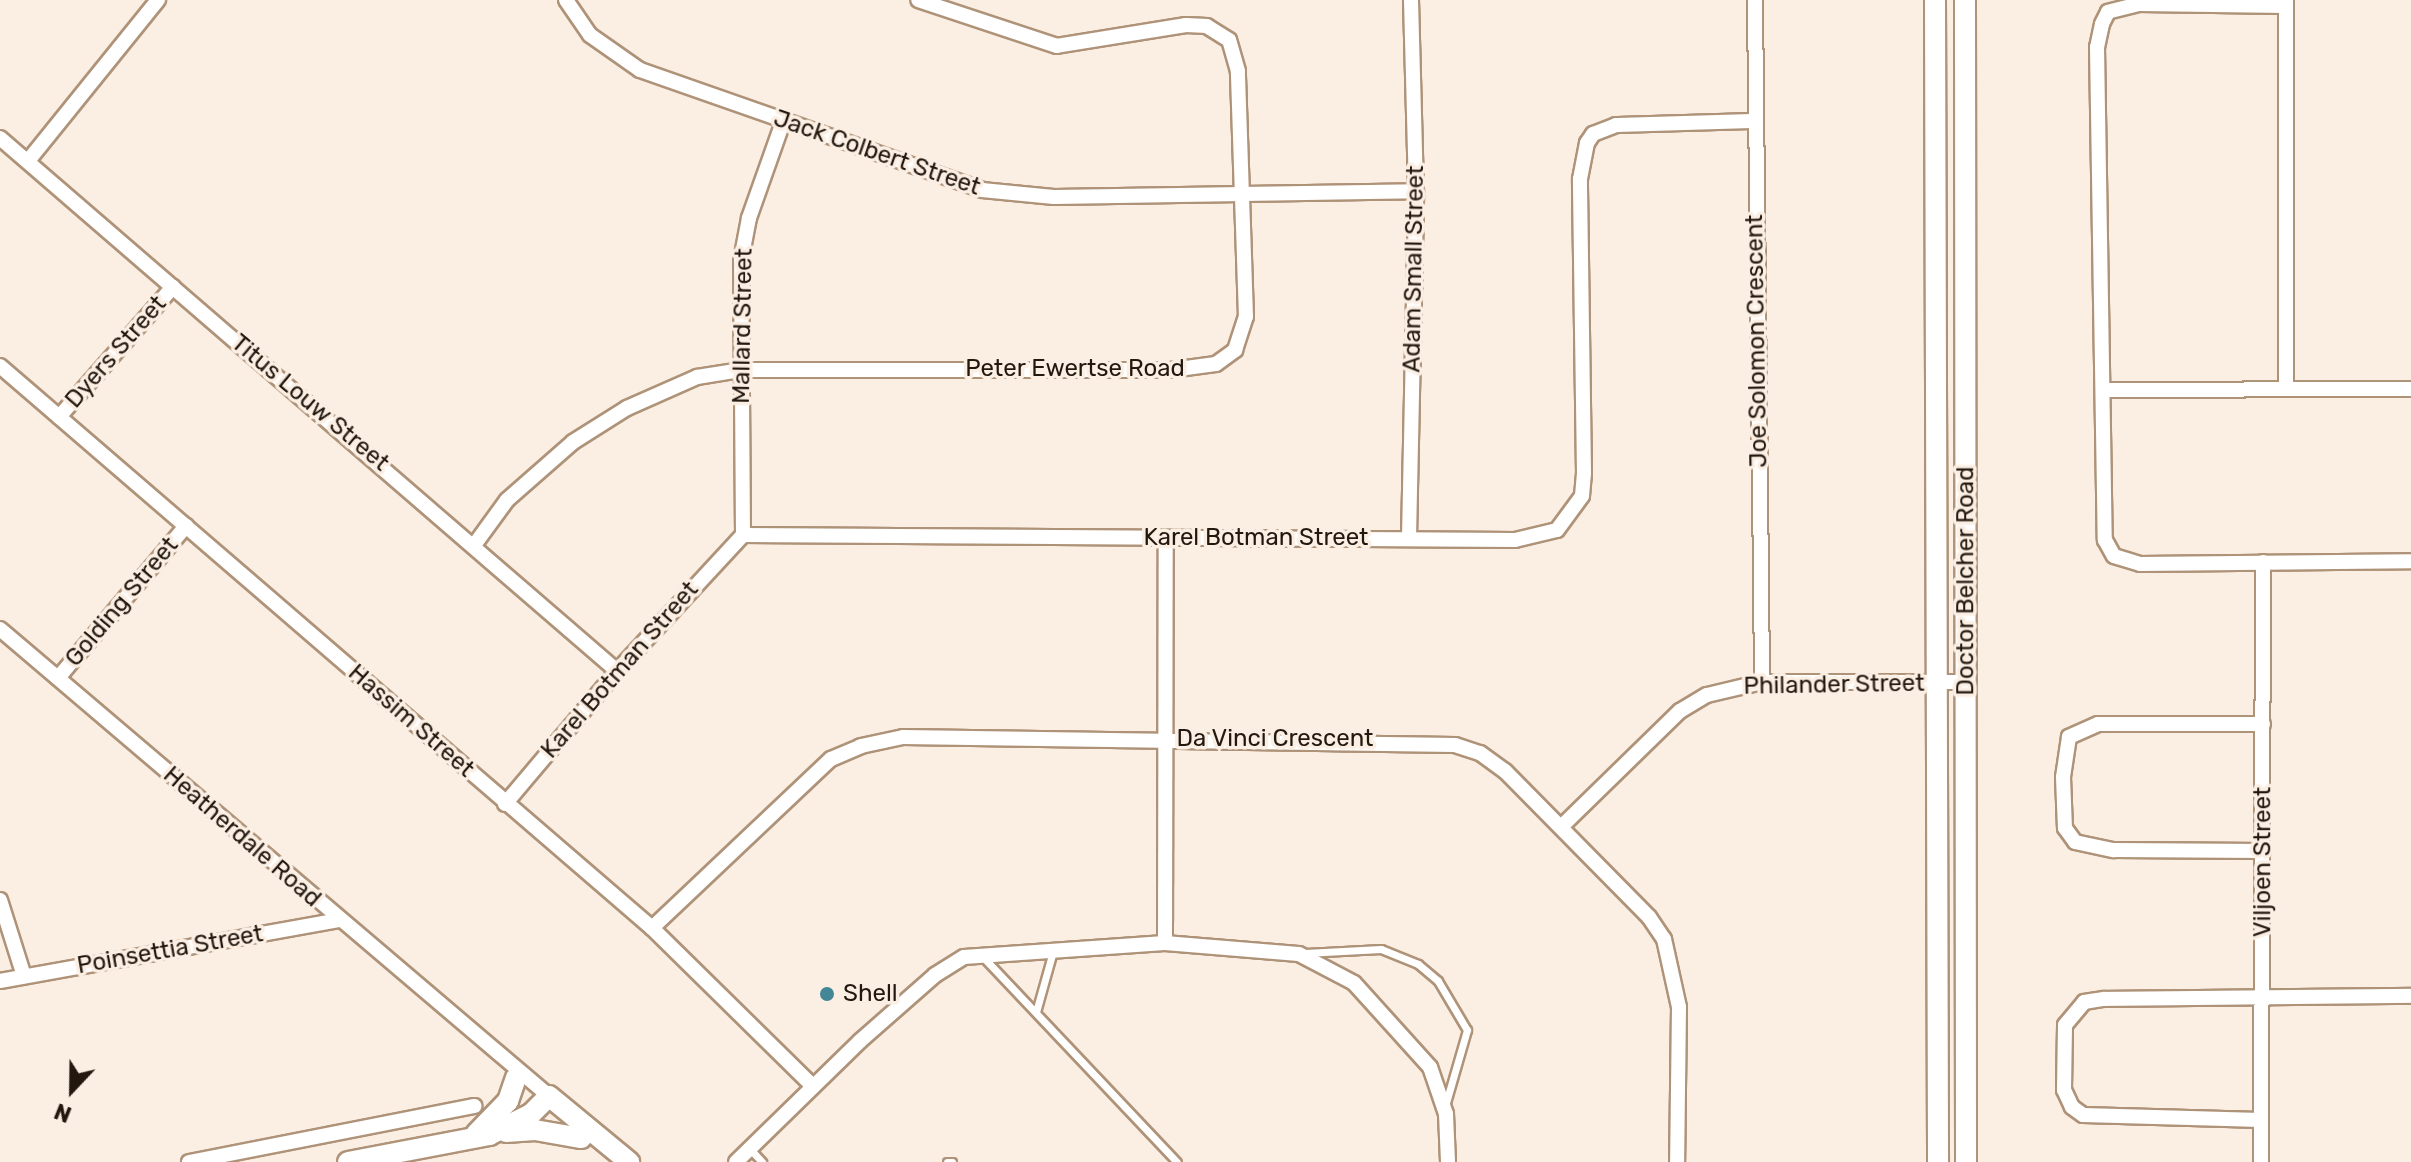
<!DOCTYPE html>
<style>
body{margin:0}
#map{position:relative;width:2411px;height:1162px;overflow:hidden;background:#fbefe4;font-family:Rubik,sans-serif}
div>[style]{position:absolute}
.roads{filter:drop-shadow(2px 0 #af9379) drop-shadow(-2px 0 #af9379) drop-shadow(0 2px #af9379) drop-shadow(0 -2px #af9379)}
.lane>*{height:7px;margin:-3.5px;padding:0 3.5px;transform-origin:3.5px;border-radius:3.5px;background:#fff}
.street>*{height:14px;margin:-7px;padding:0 7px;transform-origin:7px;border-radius:7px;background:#fff}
.secondary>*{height:20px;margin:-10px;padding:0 10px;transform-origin:10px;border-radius:10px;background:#fff}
.dots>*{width:22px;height:22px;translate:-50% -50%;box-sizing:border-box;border:4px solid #fbefe4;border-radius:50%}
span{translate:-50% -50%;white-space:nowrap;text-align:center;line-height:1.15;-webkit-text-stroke:7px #fbefe4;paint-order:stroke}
.street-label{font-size:24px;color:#23180e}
.poi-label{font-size:24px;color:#23180e}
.left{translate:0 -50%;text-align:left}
.north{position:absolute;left:32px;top:1050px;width:80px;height:80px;-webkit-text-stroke:6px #fbefe4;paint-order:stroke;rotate:202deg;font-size:22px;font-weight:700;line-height:32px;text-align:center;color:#23180e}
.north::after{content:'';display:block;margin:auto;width:28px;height:36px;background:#23180e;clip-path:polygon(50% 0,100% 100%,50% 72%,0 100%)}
</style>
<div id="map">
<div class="roads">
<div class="lane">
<div style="left:1305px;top:953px;width:76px;rotate:-3deg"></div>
<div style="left:1381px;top:949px;width:40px;rotate:22deg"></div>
<div style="left:1418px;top:964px;width:26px;rotate:40deg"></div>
<div style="left:1438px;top:981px;width:57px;rotate:59.4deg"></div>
<div style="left:1467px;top:1030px;width:79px;rotate:106.1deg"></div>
<div style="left:983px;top:957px;width:282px;rotate:46.6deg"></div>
<div style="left:1036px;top:1012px;width:63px;rotate:-74.4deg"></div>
<div style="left:750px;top:1149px;width:18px;rotate:47deg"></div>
<div style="left:947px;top:1162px;width:5px"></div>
</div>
<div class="street">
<div style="left:566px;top:0;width:42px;rotate:55.6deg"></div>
<div style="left:590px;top:35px;width:61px;rotate:35deg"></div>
<div style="left:640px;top:70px;width:362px;rotate:19.3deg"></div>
<div style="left:982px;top:190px;width:72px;rotate:5.6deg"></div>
<div style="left:1054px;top:197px;width:362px;rotate:-0.9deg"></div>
<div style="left:1755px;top:0;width:682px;rotate:89.41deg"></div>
<div style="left:2286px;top:0;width:387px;rotate:90deg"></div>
<div style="left:2286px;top:6px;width:147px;rotate:-179.2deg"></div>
<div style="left:2139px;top:4px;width:32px;rotate:166deg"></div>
<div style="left:2108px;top:12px;width:13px;rotate:117deg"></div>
<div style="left:2102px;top:24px;width:24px;rotate:102deg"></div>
<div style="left:2097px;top:47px;width:493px;rotate:89.1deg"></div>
<div style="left:2105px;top:540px;width:18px;rotate:61deg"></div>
<div style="left:2114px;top:556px;width:27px;rotate:17deg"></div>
<div style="left:2140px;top:564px;width:271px;rotate:-0.6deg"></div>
<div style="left:0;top:138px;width:815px;rotate:40.82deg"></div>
<div style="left:28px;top:161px;width:207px;rotate:-51.1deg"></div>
<div style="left:0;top:366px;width:861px;rotate:40.76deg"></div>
<div style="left:652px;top:928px;width:226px;rotate:44.5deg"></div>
<div style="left:2103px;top:390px;width:308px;rotate:-0.2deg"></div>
<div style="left:59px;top:417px;width:173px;rotate:-48.8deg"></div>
<div style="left:743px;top:535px;width:275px;rotate:-90.4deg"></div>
<div style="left:741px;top:260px;width:43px;rotate:-79.2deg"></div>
<div style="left:749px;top:218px;width:102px;rotate:-70.5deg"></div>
<div style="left:1409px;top:538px;width:347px;rotate:-88.8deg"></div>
<div style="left:1416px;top:191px;width:191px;rotate:-91.5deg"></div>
<div style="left:475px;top:544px;width:54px;rotate:-54deg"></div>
<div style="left:507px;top:500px;width:88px;rotate:-41.3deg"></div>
<div style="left:573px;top:442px;width:64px;rotate:-32.2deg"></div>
<div style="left:627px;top:408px;width:77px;rotate:-23.9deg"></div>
<div style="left:697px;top:377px;width:45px;rotate:-9deg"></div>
<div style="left:741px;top:370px;width:430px"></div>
<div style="left:1171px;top:370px;width:45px;rotate:-7.6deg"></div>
<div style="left:1216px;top:364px;width:24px;rotate:-36deg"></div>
<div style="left:1235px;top:350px;width:35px;rotate:-72deg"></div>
<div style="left:1246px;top:317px;width:246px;rotate:-91.9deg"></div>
<div style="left:1238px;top:71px;width:32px;rotate:-106deg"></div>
<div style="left:1229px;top:40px;width:26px;rotate:-148deg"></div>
<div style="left:1207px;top:26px;width:21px;rotate:-177deg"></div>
<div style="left:1186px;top:25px;width:131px;rotate:170.8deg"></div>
<div style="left:1057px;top:46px;width:146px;rotate:-161.7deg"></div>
<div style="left:0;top:629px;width:721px;rotate:40.39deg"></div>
<div style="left:58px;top:678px;width:199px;rotate:-49.9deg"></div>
<div style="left:2263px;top:724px;width:165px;rotate:180deg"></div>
<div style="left:2098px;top:724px;width:32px;rotate:156deg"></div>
<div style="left:2069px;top:737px;width:40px;rotate:98.5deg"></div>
<div style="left:2063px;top:777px;width:51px;rotate:87.8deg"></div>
<div style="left:2065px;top:828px;width:17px;rotate:54deg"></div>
<div style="left:2075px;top:842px;width:40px;rotate:12deg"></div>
<div style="left:2114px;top:850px;width:149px;rotate:0.4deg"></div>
<div style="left:505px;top:804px;width:174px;rotate:-49.9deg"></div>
<div style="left:617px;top:671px;width:185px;rotate:-47.2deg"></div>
<div style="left:743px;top:535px;width:772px;rotate:0.37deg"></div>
<div style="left:1515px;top:540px;width:43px;rotate:-13.4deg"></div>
<div style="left:1557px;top:530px;width:42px;rotate:-53.7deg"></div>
<div style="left:1582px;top:496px;width:23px;rotate:-85deg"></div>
<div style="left:1584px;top:473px;width:294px;rotate:-90.8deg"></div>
<div style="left:1580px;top:179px;width:37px;rotate:-79deg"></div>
<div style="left:1587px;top:143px;width:11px;rotate:-56deg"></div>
<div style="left:1593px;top:134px;width:25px;rotate:-21deg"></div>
<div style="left:1616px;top:125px;width:137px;rotate:-1.7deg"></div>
<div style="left:1562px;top:826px;width:165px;rotate:-44.3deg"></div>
<div style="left:1680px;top:711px;width:31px;rotate:-31deg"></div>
<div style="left:1707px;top:695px;width:57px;rotate:-13.3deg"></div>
<div style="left:1762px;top:682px;width:205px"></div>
<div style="left:0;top:900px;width:80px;rotate:72.5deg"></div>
<div style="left:652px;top:928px;width:246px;rotate:-43.4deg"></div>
<div style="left:831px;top:759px;width:33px;rotate:-23deg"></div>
<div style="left:861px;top:746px;width:43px;rotate:-12.1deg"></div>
<div style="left:903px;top:737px;width:552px;rotate:0.83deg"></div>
<div style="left:1455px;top:745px;width:26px;rotate:18deg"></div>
<div style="left:1480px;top:753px;width:31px;rotate:36deg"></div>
<div style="left:1505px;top:771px;width:205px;rotate:45.4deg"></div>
<div style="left:1649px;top:917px;width:27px;rotate:56deg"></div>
<div style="left:1664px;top:939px;width:70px;rotate:77.6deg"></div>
<div style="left:1679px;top:1007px;width:155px;rotate:90.7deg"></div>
<div style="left:1165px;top:943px;width:404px;rotate:-89.9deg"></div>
<div style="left:0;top:981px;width:344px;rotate:-10.2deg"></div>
<div style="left:2261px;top:1120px;width:178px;rotate:-178.4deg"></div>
<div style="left:2083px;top:1115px;width:14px;rotate:-144deg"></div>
<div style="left:2072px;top:1107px;width:19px;rotate:-115deg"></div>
<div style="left:2064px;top:1090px;width:65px;rotate:-89.1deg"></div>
<div style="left:2065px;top:1025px;width:30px;rotate:-50deg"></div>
<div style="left:2084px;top:1002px;width:20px;rotate:-9deg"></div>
<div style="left:2104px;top:999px;width:307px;rotate:-0.6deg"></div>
<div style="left:189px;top:1162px;width:291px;rotate:-11.1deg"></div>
<div style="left:736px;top:1162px;width:173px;rotate:-44.3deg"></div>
<div style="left:860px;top:1041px;width:100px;rotate:-41.3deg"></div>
<div style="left:935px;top:975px;width:34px;rotate:-32deg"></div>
<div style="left:964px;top:957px;width:201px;rotate:-4deg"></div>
<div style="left:1165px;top:943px;width:134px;rotate:4.7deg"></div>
<div style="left:1299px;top:954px;width:62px;rotate:27.8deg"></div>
<div style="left:1354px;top:983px;width:113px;rotate:47.9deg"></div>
<div style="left:1430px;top:1067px;width:50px;rotate:71.2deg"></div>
<div style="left:1446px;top:1114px;width:48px;rotate:87.6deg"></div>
<div style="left:2261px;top:1162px;width:600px;rotate:-89.81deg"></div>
</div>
<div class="secondary">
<div style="left:1935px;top:0;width:1162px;rotate:89.85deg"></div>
<div style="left:1965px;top:0;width:1162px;rotate:89.95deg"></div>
<div style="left:506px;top:1132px;width:29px;rotate:-4deg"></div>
<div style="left:535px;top:1130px;width:47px;rotate:9.9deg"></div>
<div style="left:476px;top:1134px;width:46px;rotate:-45.9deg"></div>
<div style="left:508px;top:1101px;width:24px;rotate:-71deg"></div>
<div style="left:348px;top:1162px;width:144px;rotate:-10.8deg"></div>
<div style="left:489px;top:1135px;width:47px;rotate:-26.6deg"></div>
<div style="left:531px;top:1114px;width:25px;rotate:-45deg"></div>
<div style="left:549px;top:1096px;width:104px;rotate:39.5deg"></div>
</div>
</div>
<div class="dots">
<div style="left:827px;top:994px;background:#438695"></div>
</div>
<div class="street-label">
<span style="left:877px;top:153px;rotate:19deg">Jack Colbert Street</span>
<span style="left:1414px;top:269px;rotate:-89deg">Adam Small Street</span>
<span style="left:743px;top:326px;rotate:-89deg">Mallard Street</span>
<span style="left:1757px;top:341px;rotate:-91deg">Joe Solomon Crescent</span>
<span style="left:116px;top:352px;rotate:-49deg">Dyers Street</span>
<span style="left:1075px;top:369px">Peter Ewertse Road</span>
<span style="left:310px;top:403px;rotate:40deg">Titus Louw Street</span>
<span style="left:1256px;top:538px">Karel Botman Street</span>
<span style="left:1966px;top:581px;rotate:-90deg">Doctor Belcher Road</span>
<span style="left:122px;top:602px;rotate:-50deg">Golding Street</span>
<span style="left:620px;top:670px;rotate:-49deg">Karel Botman Street</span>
<span style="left:1834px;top:685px;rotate:-1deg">Philander Street</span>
<span style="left:411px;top:721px;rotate:41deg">Hassim Street</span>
<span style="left:1275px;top:739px">Da Vinci Crescent</span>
<span style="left:242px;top:837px;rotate:41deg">Heatherdale Road</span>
<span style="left:2263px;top:862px;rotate:-90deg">Viljoen Street</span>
<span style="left:170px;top:950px;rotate:-10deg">Poinsettia Street</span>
</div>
<div class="poi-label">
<span class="left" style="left:843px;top:994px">Shell</span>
</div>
<div class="north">N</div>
</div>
